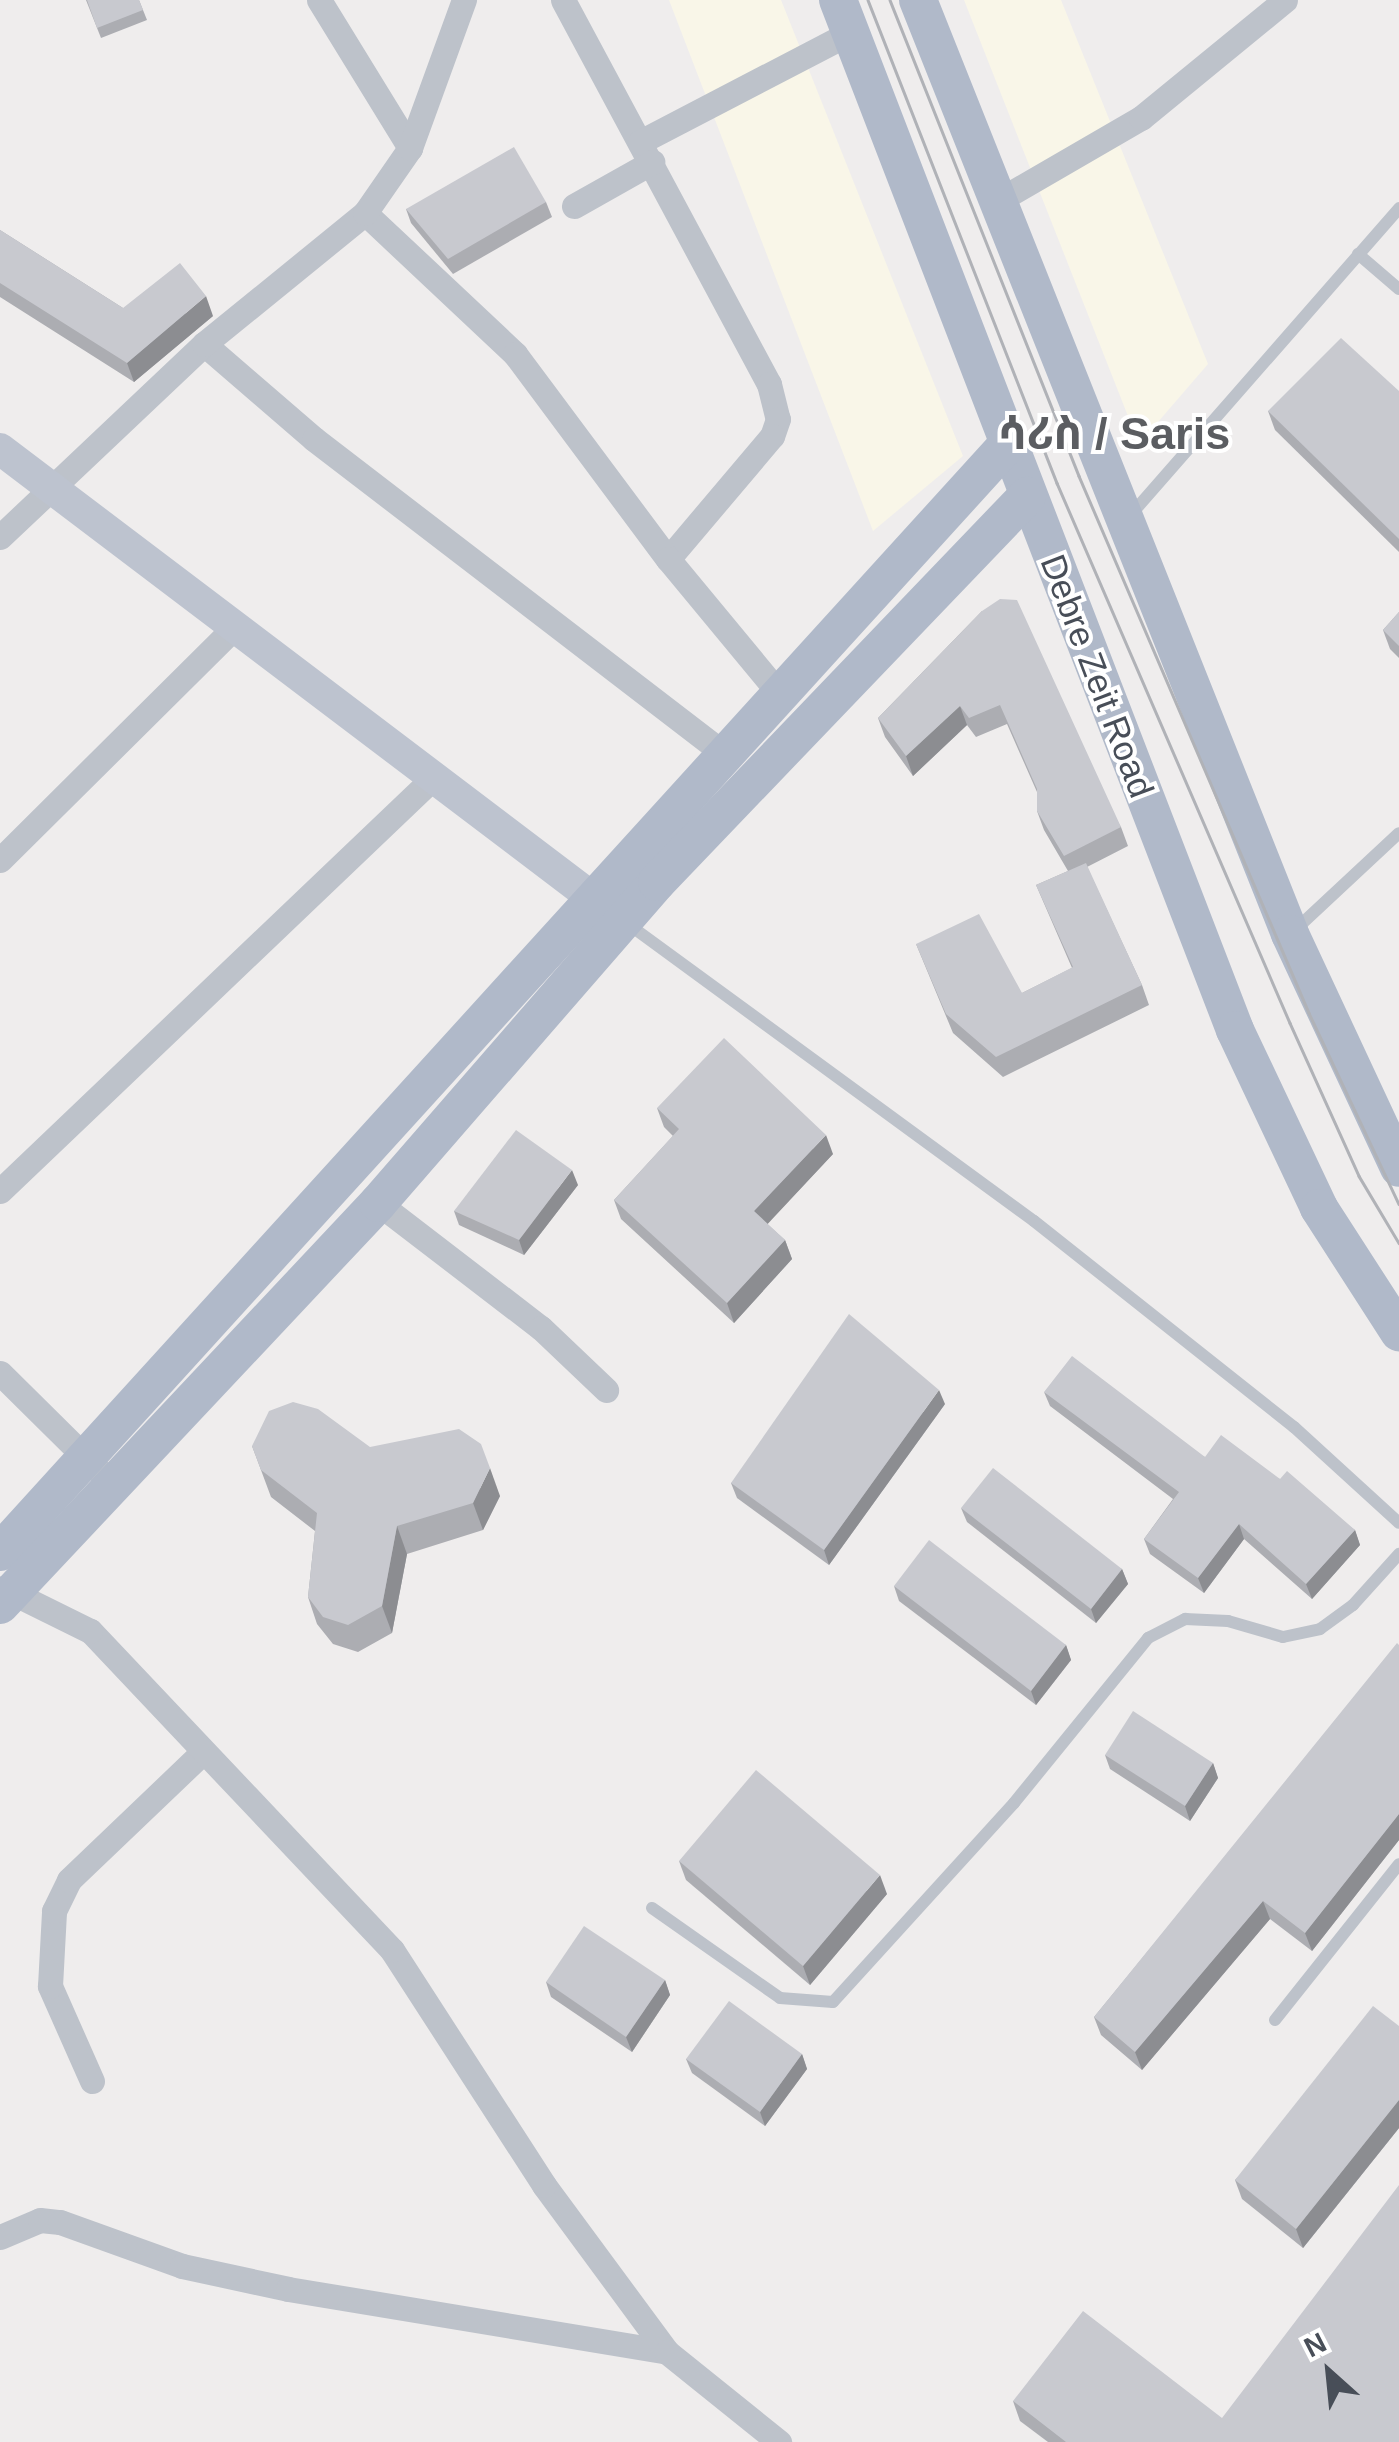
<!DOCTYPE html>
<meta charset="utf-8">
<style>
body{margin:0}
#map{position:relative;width:1399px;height:2442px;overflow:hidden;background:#efeded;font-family:Arial,"Noto Sans Ethiopic",sans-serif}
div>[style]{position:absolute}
.commercial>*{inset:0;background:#f9f6e8}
.lane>*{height:12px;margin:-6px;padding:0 6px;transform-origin:6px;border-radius:6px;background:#bdc2ca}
.street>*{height:25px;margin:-12.5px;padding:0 12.5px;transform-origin:12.5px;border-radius:12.5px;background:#bdc2ca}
.secondary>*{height:32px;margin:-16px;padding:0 16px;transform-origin:16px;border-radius:16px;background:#bdc3cf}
.primary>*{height:38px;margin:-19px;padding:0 19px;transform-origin:19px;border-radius:19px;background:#b0b9c9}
.tram>*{height:2.5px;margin:-1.25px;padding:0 1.25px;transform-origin:1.25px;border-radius:1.25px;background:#b0b2b7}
.wall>*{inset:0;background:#acadb2}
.shaded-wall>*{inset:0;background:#8c8d91}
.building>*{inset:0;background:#c8c9cf}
span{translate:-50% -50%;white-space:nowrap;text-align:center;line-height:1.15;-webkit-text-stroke:8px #fff;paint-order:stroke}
.street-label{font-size:35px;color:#484e58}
.district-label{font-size:45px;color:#5b5d61;font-weight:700}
.north{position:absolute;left:1279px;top:2322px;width:100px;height:100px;-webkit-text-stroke:8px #fff;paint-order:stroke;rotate:333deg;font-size:28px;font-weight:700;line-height:40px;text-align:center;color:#484e58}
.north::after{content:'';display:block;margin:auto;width:35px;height:45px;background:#484e58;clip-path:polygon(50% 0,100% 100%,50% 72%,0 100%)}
</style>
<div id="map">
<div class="commercial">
<div style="clip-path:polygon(669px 0,781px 0,963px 456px,873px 531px)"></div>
<div style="clip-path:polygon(964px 0,1061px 0,1208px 364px,1139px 444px)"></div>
</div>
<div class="lane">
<div style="left:1358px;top:254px;width:54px;rotate:40.5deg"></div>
<div style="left:1128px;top:518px;width:412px;rotate:-48.8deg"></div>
<div style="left:628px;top:924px;width:503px;rotate:36.19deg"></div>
<div style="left:1034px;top:1221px;width:332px;rotate:38.4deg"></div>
<div style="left:1294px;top:1427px;width:142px;rotate:42.4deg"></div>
<div style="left:1295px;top:930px;width:142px;rotate:-43deg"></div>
<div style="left:652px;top:1908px;width:156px;rotate:35.1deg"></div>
<div style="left:780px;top:1998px;width:53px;rotate:4.3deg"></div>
<div style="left:833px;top:2002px;width:269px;rotate:-47.7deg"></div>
<div style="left:1014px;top:1803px;width:213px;rotate:-50.9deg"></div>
<div style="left:1148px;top:1638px;width:42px;rotate:-27.2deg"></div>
<div style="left:1185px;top:1619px;width:43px;rotate:2.7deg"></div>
<div style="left:1228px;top:1621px;width:57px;rotate:16.2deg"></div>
<div style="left:1283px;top:1637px;width:38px;rotate:-12deg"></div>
<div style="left:1320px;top:1629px;width:41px;rotate:-36deg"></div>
<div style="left:1353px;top:1605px;width:69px;rotate:-48deg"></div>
<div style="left:1275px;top:2020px;width:199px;rotate:-51.5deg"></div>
</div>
<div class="street">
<div style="left:319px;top:0;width:174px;rotate:58.4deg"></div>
<div style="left:563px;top:0;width:436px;rotate:61.8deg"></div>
<div style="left:769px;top:384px;width:36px;rotate:76deg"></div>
<div style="left:778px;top:419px;width:18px;rotate:109deg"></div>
<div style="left:772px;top:436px;width:161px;rotate:130.2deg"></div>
<div style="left:640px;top:142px;width:238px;rotate:-27.5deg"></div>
<div style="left:1001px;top:199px;width:162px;rotate:-30.1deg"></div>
<div style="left:1141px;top:118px;width:186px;rotate:-39.3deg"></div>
<div style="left:574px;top:206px;width:90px;rotate:-29.4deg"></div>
<div style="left:365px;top:213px;width:206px;rotate:43.2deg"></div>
<div style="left:515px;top:354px;width:256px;rotate:53.3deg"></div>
<div style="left:668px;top:559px;width:180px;rotate:50.4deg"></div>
<div style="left:204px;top:344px;width:145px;rotate:40.8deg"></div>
<div style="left:314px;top:439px;width:521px;rotate:37.51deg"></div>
<div style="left:0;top:537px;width:281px;rotate:-43.4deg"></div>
<div style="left:204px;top:344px;width:208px;rotate:-39.1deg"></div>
<div style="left:365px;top:213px;width:79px;rotate:-55.3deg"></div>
<div style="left:410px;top:148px;width:158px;rotate:-70deg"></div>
<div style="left:0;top:860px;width:327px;rotate:-44.8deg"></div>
<div style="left:0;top:1191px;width:594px;rotate:-43.64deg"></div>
<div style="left:378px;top:1203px;width:205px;rotate:37.5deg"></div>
<div style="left:541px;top:1328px;width:90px;rotate:43.6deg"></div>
<div style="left:0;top:1373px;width:156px;rotate:44.7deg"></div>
<div style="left:92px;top:2081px;width:104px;rotate:-113.9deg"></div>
<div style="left:50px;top:1986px;width:75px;rotate:-86.9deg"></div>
<div style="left:54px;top:1911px;width:34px;rotate:-64deg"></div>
<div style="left:69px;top:1880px;width:184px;rotate:-43.7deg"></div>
<div style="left:0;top:2237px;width:43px;rotate:-23deg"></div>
<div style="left:40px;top:2220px;width:20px;rotate:6deg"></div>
<div style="left:60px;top:2222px;width:130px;rotate:19.8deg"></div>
<div style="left:182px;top:2266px;width:108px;rotate:12.2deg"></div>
<div style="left:288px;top:2289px;width:384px;rotate:9.4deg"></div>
<div style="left:667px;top:2352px;width:207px;rotate:-126.4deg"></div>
<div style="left:544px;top:2185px;width:280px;rotate:-122.9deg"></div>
<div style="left:392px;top:1950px;width:439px;rotate:-133.4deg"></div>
<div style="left:90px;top:1631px;width:97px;rotate:-153.7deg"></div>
<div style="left:667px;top:2352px;width:144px;rotate:38.8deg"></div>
</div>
<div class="secondary">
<div style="left:0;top:449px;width:770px;rotate:37.14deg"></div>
</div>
<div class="primary">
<div style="left:838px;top:0;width:1104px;rotate:68.92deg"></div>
<div style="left:1235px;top:1030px;width:197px;rotate:64.7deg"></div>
<div style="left:1319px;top:1208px;width:148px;rotate:57.2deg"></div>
<div style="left:918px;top:0;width:1005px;rotate:68.28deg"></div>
<div style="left:1290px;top:934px;width:258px;rotate:65deg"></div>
<div style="left:0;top:1552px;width:1495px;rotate:-47.71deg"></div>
<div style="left:0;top:1605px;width:552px;rotate:-46.76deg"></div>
<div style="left:378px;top:1203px;width:425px;rotate:-49deg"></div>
<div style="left:657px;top:882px;width:535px;rotate:-46.21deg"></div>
</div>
<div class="tram">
<div style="left:868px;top:0;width:519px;rotate:68.63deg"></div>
<div style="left:1057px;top:483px;width:588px;rotate:66.66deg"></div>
<div style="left:1290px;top:1023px;width:168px;rotate:65.7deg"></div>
<div style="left:1359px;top:1176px;width:78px;rotate:59.2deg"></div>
<div style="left:890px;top:0;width:512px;rotate:68.34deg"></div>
<div style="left:1079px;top:476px;width:584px;rotate:66.81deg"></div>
<div style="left:1309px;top:1013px;width:211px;rotate:64.8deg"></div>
</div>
<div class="wall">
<div style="clip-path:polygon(86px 0,139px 0,147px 20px,101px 38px)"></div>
<div style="clip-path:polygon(546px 202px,552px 217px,453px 274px,411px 223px,406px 209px)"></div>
<div style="clip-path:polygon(0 230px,123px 308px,213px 316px,134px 382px,0 297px)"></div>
<div style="clip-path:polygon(1399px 391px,1399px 552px,1275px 430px,1268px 411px)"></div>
<div style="clip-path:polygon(982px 611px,1121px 827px,1128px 846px,1087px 867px,1142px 985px,1149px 1005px,1003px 1077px,953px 1033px,916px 944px,1022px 993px,1072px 968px,1036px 885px,1068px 871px,1044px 830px,1037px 811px,1037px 792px,1007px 724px,976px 737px,967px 725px,913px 776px,885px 737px,878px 718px)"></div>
<div style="clip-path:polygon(1399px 612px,1399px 658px,1390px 649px,1383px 630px)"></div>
<div style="clip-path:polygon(657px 1108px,833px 1154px,767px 1224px,785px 1240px,792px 1259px,734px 1323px,621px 1219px,614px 1200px,673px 1136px,664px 1127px)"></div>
<div style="clip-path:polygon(578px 1185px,524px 1255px,459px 1225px,454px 1211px)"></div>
<div style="clip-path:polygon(1044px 1392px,1205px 1457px,1280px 1479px,1355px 1530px,1360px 1545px,1312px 1599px,1244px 1539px,1204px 1593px,1150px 1554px,1144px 1539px,1173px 1499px,1050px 1406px)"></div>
<div style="clip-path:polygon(945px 1404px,829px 1565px,737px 1498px,731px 1483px)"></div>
<div style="clip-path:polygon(252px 1446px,370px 1447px,500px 1496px,483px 1530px,407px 1554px,392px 1633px,358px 1652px,333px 1644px,317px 1624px,308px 1597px,315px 1531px,271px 1497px)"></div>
<div style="clip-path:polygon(961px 1508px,1122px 1569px,1128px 1584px,1096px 1623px,967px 1522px)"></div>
<div style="clip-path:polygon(894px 1586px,1066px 1645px,1071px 1660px,1036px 1705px,899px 1601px)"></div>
<div style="clip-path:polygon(1399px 1645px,1399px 1840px,1312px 1951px,1270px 1919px,1142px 2070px,1101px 2035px,1094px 2017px)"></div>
<div style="clip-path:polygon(1105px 1755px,1213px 1763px,1218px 1778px,1190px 1821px,1110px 1769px)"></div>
<div style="clip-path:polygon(679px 1861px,887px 1894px,810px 1985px,686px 1880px)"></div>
<div style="clip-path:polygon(665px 1980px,670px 1995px,632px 2052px,551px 1997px,546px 1982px)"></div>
<div style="clip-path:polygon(1399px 2026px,1399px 2128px,1303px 2248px,1242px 2199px,1235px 2180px)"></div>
<div style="clip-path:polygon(802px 2054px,807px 2069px,765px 2126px,692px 2073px,686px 2059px)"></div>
<div style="clip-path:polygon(1013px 2401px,1222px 2418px,1399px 2442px,1048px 2442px,1020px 2421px)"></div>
</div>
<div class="shaded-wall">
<div style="clip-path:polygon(206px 296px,213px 316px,134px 382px,127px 363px)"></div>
<div style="clip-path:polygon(960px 706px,967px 725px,913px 776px,906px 756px)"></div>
<div style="clip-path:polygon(826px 1135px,833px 1154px,761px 1231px,754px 1211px)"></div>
<div style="clip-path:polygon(572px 1170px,578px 1185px,524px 1255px,519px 1240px)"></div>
<div style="clip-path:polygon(785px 1240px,792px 1259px,734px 1323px,727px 1303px)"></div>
<div style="clip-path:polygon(939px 1390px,945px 1404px,829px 1565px,824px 1550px)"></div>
<div style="clip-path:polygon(490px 1468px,500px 1496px,483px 1530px,473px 1503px)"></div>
<div style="clip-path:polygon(1239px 1524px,1244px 1539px,1204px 1593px,1198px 1578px)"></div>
<div style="clip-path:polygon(397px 1526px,407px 1554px,392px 1633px,382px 1606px)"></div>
<div style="clip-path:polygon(1355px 1530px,1360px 1545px,1312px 1599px,1306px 1584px)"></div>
<div style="clip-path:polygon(1122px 1569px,1128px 1584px,1096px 1623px,1091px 1609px)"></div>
<div style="clip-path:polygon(1066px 1645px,1071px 1660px,1036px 1705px,1031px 1691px)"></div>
<div style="clip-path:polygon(1213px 1763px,1218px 1778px,1190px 1821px,1185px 1806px)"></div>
<div style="clip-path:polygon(1399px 1814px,1399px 1840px,1312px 1951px,1305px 1933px)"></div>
<div style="clip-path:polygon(880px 1875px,887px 1894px,810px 1985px,803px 1966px)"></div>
<div style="clip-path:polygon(1263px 1901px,1270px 1919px,1142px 2070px,1135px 2052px)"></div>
<div style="clip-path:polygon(665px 1980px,670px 1995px,632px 2052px,626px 2037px)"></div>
<div style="clip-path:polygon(802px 2054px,807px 2069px,765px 2126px,760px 2112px)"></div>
<div style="clip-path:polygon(1399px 2100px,1399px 2128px,1303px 2248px,1296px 2229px)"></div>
</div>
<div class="building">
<div style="clip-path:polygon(87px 0,139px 0,143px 10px,97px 28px)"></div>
<div style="clip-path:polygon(514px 147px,546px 202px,448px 259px,406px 209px)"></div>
<div style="clip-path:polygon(0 230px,123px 308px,180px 263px,206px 296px,127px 363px,0 283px)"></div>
<div style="clip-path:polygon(1341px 338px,1399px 391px,1399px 539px,1268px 411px)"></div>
<div style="clip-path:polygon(1000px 599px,1017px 600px,1121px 827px,1064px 856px,1037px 811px,1037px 789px,1000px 705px,969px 718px,960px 706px,906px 756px,878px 718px,982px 611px)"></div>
<div style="clip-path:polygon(1399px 612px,1399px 646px,1383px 630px)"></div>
<div style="clip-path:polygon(1086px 863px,1142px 985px,996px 1057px,946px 1014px,916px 944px,979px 914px,1022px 993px,1073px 967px,1036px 885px)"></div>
<div style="clip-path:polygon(724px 1038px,826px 1135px,754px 1211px,785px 1240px,727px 1303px,614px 1200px,679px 1129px,657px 1108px)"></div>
<div style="clip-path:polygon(516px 1130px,572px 1170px,519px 1240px,454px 1211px)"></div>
<div style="clip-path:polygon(849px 1314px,939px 1390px,824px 1550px,731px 1483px)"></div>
<div style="clip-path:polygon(1072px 1356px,1205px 1457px,1221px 1435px,1280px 1479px,1287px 1471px,1355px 1530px,1306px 1584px,1239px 1524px,1198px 1578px,1144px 1539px,1179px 1492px,1044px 1392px)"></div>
<div style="clip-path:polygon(293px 1402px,318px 1409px,370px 1447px,459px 1429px,481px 1444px,490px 1468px,473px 1503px,397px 1526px,382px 1606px,348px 1625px,323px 1617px,308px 1597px,317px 1513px,261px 1470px,252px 1446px,269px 1411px)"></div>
<div style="clip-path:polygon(993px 1468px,1122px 1569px,1091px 1609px,961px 1508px)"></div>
<div style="clip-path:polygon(929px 1540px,1066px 1645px,1031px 1691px,894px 1586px)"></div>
<div style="clip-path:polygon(1397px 1643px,1399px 1645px,1399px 1814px,1305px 1933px,1263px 1901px,1135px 2052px,1094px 2017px)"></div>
<div style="clip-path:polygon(1133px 1711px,1213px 1763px,1185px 1806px,1105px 1755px)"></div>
<div style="clip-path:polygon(756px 1770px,880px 1875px,803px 1966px,679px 1861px)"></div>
<div style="clip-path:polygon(584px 1926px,665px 1980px,626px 2037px,546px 1982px)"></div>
<div style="clip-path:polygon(729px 2001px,802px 2054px,760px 2112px,686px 2059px)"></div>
<div style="clip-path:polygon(1373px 2006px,1399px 2026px,1399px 2100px,1296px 2229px,1235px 2180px)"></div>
<div style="clip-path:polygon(1399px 2185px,1399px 2442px,1066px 2442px,1013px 2401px,1083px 2311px,1222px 2418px)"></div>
</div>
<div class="street-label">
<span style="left:1097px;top:676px;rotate:69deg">Debre Zeit Road</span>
</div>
<div class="district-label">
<span style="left:1114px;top:434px">ሳሪስ / Saris</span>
</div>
<div class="north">N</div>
</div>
